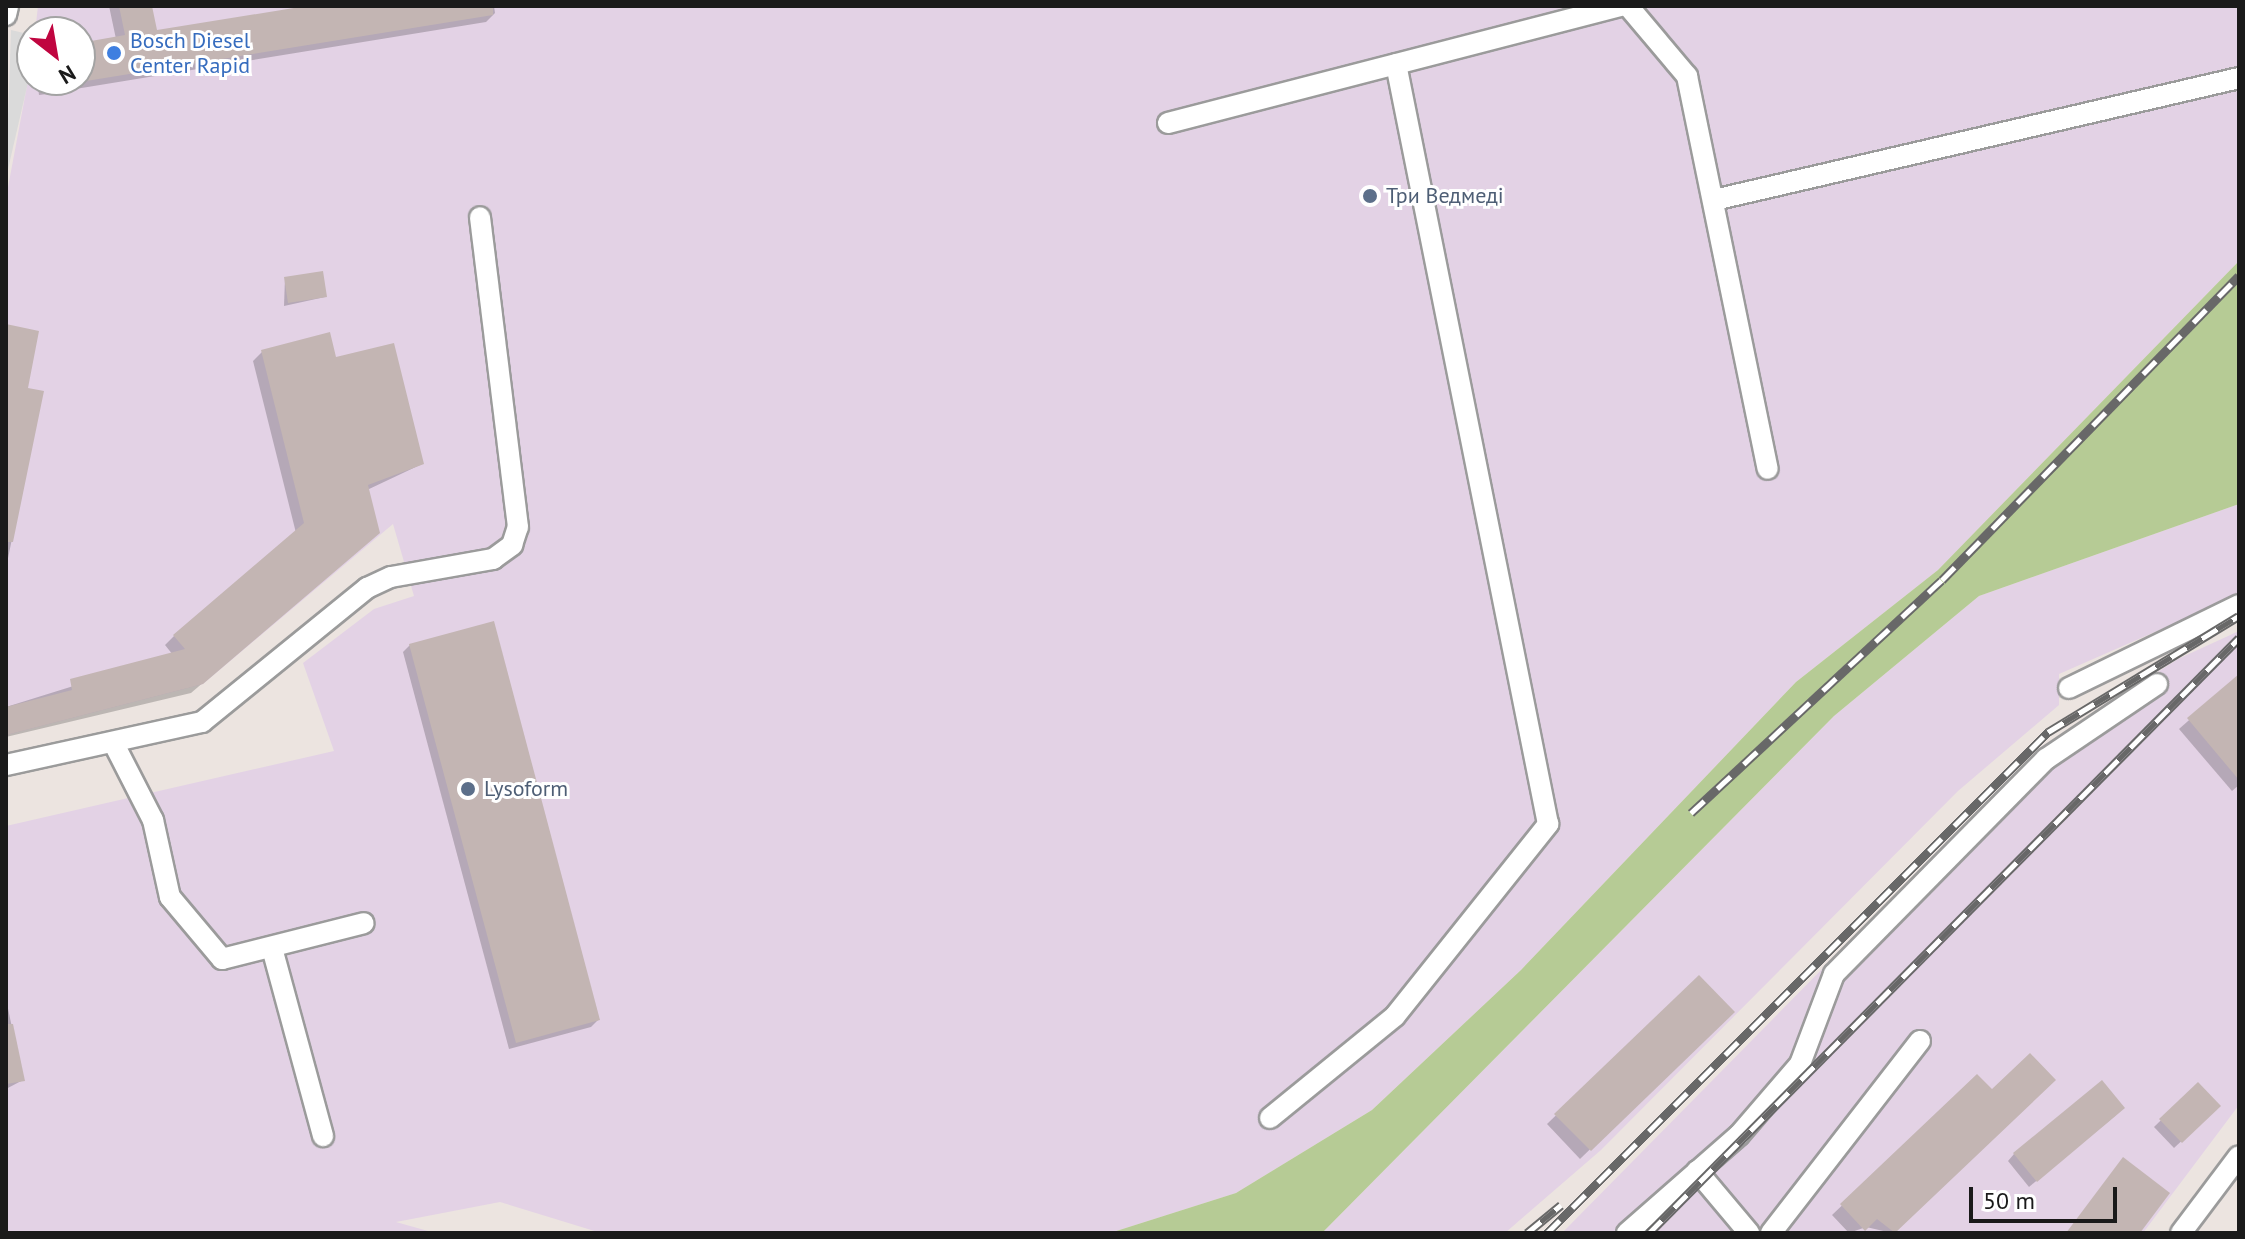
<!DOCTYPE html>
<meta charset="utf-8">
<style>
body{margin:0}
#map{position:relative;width:2245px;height:1239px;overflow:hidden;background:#ece4e0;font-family:"PT Sans",sans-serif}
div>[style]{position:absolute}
.industrial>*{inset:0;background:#e3d2e5}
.forest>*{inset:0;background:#b6cb95}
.parking>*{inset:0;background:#dadada}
.shadow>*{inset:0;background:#0003}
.building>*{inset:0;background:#c3b5b3}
.roads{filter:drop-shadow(2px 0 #9b9b9b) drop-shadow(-2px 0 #9b9b9b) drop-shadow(0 2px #9b9b9b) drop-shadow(0 -2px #9b9b9b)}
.minor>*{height:20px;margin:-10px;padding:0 10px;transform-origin:10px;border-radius:10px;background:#fff}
.rail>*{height:9px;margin-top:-4.5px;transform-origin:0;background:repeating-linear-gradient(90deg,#fff 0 18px,#686868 0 36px);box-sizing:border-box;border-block:2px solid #686868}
.dots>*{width:22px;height:22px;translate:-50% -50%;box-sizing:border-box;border:4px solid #fff;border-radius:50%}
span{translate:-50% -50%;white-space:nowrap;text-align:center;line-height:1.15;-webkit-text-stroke:6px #fff;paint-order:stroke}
.shop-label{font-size:22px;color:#366cbe}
.left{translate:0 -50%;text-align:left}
.service-label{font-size:22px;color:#4e5e75}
.frame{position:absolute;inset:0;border:8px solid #1a1a1a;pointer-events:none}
.north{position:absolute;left:16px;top:16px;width:80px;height:80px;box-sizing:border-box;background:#fff;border:2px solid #a3a3a3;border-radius:50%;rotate:149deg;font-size:22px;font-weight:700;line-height:32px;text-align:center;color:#1a1a1a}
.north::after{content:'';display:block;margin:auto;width:28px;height:36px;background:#c00540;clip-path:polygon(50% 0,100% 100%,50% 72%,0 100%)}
.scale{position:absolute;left:1969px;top:1187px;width:148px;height:36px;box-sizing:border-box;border:4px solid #1a1a1a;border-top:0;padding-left:10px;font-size:24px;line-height:28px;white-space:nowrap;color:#1a1a1a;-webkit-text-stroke:6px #fff;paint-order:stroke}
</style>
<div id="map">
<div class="industrial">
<div style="clip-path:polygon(38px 6px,2239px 6px,2239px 261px,1938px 570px,1796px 682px,1521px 970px,1372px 1110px,1236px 1193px,1110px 1233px,601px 1233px,500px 1202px,396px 1222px,435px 1233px,6px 1233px,6px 826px,334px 751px,303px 663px,374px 609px,414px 596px,393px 524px,203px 684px,6px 735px,6px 198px,32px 59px,32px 80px,80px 80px,80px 32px,35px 32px)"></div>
<div style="clip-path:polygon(2239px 504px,2239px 595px,2059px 674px,2059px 705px,1958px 791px,1601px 1150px,1505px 1233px,1322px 1233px,1834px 716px,1979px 596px)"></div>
<div style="clip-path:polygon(2239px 631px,2239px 1105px,2143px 1233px,1562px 1233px,2041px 747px,2178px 659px)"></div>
</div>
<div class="forest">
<div style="clip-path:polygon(2239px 261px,2239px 504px,1979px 596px,1834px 716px,1322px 1233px,1110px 1233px,1236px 1193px,1372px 1110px,1521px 970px,1796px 682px,1938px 570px)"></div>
</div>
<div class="parking">
<div style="clip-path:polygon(11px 30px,32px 35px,32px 65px,6px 178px)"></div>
</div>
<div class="shadow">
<div style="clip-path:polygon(109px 6px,149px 6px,156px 32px,319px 6px,494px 6px,495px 13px,486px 22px,51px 93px,48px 80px,80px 80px,80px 45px,116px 39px)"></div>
<div style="clip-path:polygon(37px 80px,44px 80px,47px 94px,39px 95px)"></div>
<div style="clip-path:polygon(285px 278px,325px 297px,284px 306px)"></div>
<div style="clip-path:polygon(6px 326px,25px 390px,42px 393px,6px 568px)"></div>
<div style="clip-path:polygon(262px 352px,335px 359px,422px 464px,367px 490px,368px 542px,191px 693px,6px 737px,6px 707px,173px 655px,165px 645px,174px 636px,296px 533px,253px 361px)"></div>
<div style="clip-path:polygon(410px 645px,598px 1020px,591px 1027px,509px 1049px,403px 652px)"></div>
<div style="clip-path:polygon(2239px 676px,2239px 785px,2232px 791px,2179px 729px)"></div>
<div style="clip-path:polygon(1699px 977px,1732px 1012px,1580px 1159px,1547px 1124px)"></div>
<div style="clip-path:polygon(6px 999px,23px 1080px,6px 1089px)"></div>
<div style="clip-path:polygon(1977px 1077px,1992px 1092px,2053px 1080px,1892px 1233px,1866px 1227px,1849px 1233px,1832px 1215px)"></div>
<div style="clip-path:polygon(2198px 1084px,2219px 1106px,2174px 1148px,2154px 1127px)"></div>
<div style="clip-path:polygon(2116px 1115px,2029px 1187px,2008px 1161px,2014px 1154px)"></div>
</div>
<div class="building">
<div style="clip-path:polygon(119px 6px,152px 6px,157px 30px,306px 6px,493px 6px,493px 15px,80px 82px,80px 53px,92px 51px,91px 41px,125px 35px)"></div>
<div style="clip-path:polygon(323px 271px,327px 297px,288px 303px,284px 277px)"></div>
<div style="clip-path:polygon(6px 324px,39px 331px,28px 388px,44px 391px,13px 542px,6px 542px)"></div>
<div style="clip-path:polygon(330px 332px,336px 357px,394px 343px,424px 464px,368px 485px,380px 533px,203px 684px,6px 735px,6px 707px,72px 690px,70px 679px,185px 649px,173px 635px,304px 523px,261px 350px)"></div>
<div style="clip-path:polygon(494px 621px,600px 1020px,516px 1043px,409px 644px)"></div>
<div style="clip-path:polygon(2239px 674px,2239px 780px,2187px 718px)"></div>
<div style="clip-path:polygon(1699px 975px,1735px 1012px,1591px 1151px,1554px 1114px)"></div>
<div style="clip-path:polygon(6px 1024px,13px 1024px,25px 1081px,6px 1084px)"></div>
<div style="clip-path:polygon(2030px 1053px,2056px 1080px,1895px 1233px,1877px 1219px,1865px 1231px,1840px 1204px,1977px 1074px,1992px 1089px)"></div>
<div style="clip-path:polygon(2102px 1080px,2125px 1108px,2037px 1182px,2013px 1153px)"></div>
<div style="clip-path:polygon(2198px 1082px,2221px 1106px,2182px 1143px,2159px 1119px)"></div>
<div style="clip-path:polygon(2123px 1157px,2170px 1193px,2140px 1233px,2066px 1233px)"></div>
</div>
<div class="roads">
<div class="minor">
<div style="left:1628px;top:6px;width:92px;rotate:49.9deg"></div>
<div style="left:1687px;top:76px;width:401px;rotate:78.4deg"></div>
<div style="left:6px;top:15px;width:9px;rotate:-77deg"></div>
<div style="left:1168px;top:123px;width:469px;rotate:-14.5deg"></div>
<div style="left:1714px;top:200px;width:539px;rotate:-13.08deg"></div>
<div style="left:2069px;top:688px;width:189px;rotate:-26deg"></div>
<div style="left:113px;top:742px;width:88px;rotate:62.9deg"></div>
<div style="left:153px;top:820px;width:79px;rotate:77.6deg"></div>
<div style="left:170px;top:897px;width:81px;rotate:50deg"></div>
<div style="left:222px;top:959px;width:146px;rotate:-14.2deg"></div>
<div style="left:6px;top:765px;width:201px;rotate:-12.4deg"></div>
<div style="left:202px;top:722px;width:213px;rotate:-39.1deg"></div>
<div style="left:367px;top:588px;width:26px;rotate:-25deg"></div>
<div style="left:391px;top:577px;width:104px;rotate:-10deg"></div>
<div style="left:493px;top:559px;width:24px;rotate:-36deg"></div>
<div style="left:512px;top:545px;width:19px;rotate:-72deg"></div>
<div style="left:518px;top:527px;width:312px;rotate:-97deg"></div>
<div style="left:272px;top:948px;width:195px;rotate:74.8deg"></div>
<div style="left:1270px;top:1118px;width:161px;rotate:-39.2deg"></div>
<div style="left:1395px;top:1016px;width:246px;rotate:-51.4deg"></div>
<div style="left:1548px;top:824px;width:775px;rotate:-101.31deg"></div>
<div style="left:1697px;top:1171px;width:81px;rotate:50deg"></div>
<div style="left:1627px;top:1233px;width:149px;rotate:-41.2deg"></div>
<div style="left:1739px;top:1135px;width:94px;rotate:-49.3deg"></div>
<div style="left:1800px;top:1064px;width:96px;rotate:-69.3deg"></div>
<div style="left:1834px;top:974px;width:302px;rotate:-45.4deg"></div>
<div style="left:2046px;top:759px;width:134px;rotate:-34deg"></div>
<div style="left:1771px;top:1233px;width:243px;rotate:-52.2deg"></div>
<div style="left:2181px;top:1233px;width:96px;rotate:-53deg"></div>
</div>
</div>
<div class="rail">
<div style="left:1691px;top:813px;width:342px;rotate:-42.9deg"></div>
<div style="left:1942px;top:580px;width:425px;rotate:-45.7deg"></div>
<div style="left:1527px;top:1233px;width:44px;rotate:-39.5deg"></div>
<div style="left:1547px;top:1233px;width:709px;rotate:-45deg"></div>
<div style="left:2048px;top:732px;width:223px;rotate:-31.3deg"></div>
<div style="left:1649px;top:1233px;width:838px;rotate:-45.24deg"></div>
</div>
<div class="dots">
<div style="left:114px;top:53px;background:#3f7fe0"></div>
<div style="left:1370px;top:196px;background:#5c6f8a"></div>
<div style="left:468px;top:789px;background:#5c6f8a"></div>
</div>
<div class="shop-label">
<span class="left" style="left:130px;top:53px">Bosch Diesel<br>Center Rapid</span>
</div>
<div class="service-label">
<span class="left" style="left:1386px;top:196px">Три Ведмеді</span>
<span class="left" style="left:484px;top:789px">Lysoform</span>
</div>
<div class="frame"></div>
<div class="north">N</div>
<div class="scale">50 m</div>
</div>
